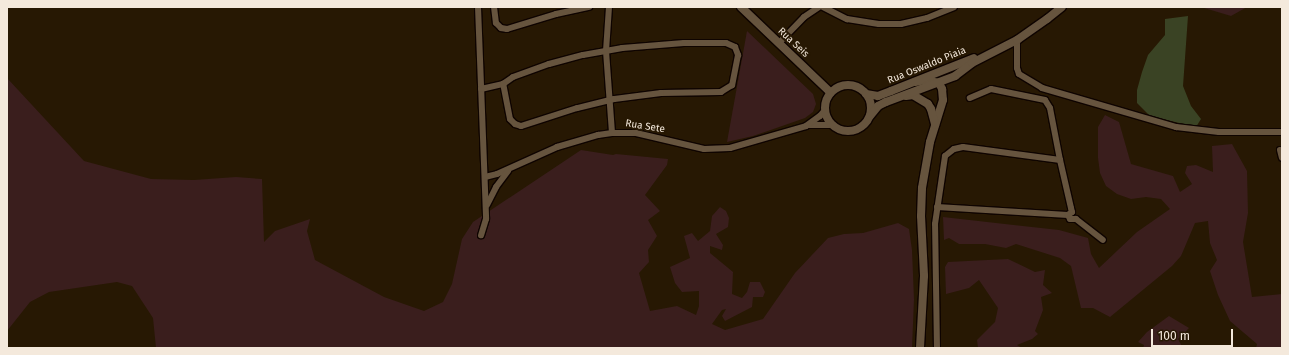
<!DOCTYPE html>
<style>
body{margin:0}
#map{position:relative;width:1289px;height:355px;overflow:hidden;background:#271803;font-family:"Fira Sans",sans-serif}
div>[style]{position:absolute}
.green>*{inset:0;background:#3a1e1d}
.water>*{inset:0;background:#3a4324}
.roads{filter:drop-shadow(1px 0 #0f0400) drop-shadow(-1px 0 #0f0400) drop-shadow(0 1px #0f0400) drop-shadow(0 -1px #0f0400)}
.minor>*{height:6px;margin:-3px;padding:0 3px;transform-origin:3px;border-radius:3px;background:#66543e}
.tertiary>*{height:8px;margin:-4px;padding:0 4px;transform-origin:4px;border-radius:4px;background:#66543e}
.tertiary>.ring{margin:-4px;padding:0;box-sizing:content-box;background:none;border:8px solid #66543e;border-radius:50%}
span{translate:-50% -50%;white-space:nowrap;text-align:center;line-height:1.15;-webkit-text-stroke:4px #271803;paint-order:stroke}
.street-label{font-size:10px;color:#f4e9dc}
.frame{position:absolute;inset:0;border:8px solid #f4e9dc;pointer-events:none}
.scale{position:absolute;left:1151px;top:329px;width:82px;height:18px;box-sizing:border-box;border:2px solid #f4e9dc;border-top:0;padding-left:5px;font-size:12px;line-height:14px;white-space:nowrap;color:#f4e9dc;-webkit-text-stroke:3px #271803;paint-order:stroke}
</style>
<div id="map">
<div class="green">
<div style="clip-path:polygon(1201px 7px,1247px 7px,1231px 16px)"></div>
<div style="clip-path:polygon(747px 31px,813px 94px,816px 104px,813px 112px,805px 118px,753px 136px,727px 142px)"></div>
<div style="clip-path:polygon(7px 78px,84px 161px,151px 179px,194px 180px,236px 177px,262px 179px,264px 242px,275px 231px,310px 219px,307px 231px,315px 260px,384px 297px,424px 311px,443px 302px,452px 284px,462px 239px,473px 222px,581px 150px,613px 155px,616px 154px,668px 159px,667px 165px,645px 195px,660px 211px,648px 220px,657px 236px,648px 250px,649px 262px,639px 273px,650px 311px,677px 306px,696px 315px,699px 306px,699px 291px,682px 292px,675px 283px,670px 267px,690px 258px,684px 236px,692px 233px,698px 241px,710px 231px,712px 216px,720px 207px,726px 211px,729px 218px,728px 227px,716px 234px,723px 245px,722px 250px,710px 246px,710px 253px,733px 272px,732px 294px,742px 298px,747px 292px,750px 282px,760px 282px,765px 292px,763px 297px,753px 297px,752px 307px,725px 321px,722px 316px,726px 309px,722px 310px,712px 324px,725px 330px,763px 319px,795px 273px,828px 238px,844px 234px,863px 233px,898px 223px,909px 229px,912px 250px,914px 299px,912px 348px,156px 348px,153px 318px,132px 286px,117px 282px,49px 292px,30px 302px,7px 331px)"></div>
<div style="clip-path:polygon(1105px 115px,1119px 122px,1131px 164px,1173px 176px,1180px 192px,1192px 184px,1185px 173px,1187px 166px,1196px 165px,1213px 172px,1212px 146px,1232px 144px,1247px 171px,1248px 213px,1243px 242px,1252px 297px,1282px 294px,1282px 348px,1256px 348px,1257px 344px,1230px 321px,1218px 295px,1210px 271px,1217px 260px,1210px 243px,1208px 221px,1195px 223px,1181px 256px,1172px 266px,1110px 317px,1093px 308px,1081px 308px,1071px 266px,1060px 258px,1016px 244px,1006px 248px,985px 244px,959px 244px,949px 238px,944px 240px,943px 217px,1059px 230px,1088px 238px,1091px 254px,1099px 268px,1137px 232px,1170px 209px,1161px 199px,1146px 197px,1131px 199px,1117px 194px,1106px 186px,1100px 173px,1098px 158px,1098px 127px)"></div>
<div style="clip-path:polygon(1008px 259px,1035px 272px,1045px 270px,1043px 285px,1052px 293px,1041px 297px,1043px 310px,1035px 331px,1038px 334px,1032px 339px,1017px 345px,1022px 348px,978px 348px,977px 340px,995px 322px,998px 308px,979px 280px,969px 288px,946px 294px,945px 267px,948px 262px)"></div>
<div style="clip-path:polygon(1169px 316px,1189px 328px,1178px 339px,1183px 348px,1143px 348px,1144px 345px,1138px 342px,1147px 332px)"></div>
</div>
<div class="water">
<div style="clip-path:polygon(1188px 16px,1183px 86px,1191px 106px,1201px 119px,1196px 127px,1150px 116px,1137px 103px,1137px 90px,1142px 72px,1148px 55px,1165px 35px,1165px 19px)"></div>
</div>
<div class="roads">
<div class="minor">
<div style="left:478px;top:7px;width:212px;rotate:87.8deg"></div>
<div style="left:486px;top:219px;width:17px;rotate:107deg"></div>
<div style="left:494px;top:7px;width:16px;rotate:83deg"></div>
<div style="left:496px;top:23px;width:7px;rotate:45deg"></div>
<div style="left:501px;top:28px;width:6px;rotate:9deg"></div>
<div style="left:507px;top:29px;width:51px;rotate:-17deg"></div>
<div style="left:556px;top:14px;width:34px;rotate:-12deg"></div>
<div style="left:609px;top:7px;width:44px;rotate:93.9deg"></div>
<div style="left:606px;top:51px;width:82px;rotate:85.8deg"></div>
<div style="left:823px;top:7px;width:27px;rotate:27deg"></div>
<div style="left:847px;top:19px;width:32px;rotate:9deg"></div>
<div style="left:879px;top:24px;width:22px"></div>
<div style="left:901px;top:24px;width:27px;rotate:-13deg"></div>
<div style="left:927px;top:18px;width:29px;rotate:-22deg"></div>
<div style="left:1017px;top:40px;width:28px;rotate:90deg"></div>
<div style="left:1017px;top:68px;width:6px;rotate:72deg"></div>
<div style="left:1019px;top:74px;width:27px;rotate:31deg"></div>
<div style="left:1042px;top:88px;width:140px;rotate:16.2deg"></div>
<div style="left:1176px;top:127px;width:43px;rotate:6.6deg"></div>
<div style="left:1219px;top:132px;width:63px"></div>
<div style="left:779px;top:43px;width:36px;rotate:-46deg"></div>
<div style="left:804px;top:17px;width:18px;rotate:-34deg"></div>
<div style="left:481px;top:89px;width:23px;rotate:-13deg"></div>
<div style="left:503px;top:84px;width:12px;rotate:-35deg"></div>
<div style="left:513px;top:77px;width:38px;rotate:-20deg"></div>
<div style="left:549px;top:64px;width:35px;rotate:-15deg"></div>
<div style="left:583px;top:55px;width:40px;rotate:-10deg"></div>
<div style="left:622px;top:48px;width:62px;rotate:-4.6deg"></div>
<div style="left:684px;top:43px;width:42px"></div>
<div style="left:726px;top:43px;width:10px;rotate:24deg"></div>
<div style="left:735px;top:47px;width:9px;rotate:69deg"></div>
<div style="left:738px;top:55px;width:31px;rotate:101deg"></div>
<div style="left:732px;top:85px;width:13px;rotate:148deg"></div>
<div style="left:721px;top:92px;width:60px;rotate:179deg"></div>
<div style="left:661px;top:93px;width:47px;rotate:172.7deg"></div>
<div style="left:614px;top:99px;width:38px;rotate:166deg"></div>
<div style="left:577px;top:108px;width:59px;rotate:162.2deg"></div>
<div style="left:521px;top:126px;width:6px;rotate:-162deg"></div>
<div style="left:515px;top:124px;width:7px;rotate:-135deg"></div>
<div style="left:510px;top:119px;width:36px;rotate:-101deg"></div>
<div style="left:809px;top:125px;width:24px"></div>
<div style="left:1280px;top:150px;width:8px;rotate:76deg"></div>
<div style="left:485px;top:177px;width:12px;rotate:-14deg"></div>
<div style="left:497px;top:174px;width:66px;rotate:-24.2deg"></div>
<div style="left:557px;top:147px;width:43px;rotate:-16.3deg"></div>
<div style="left:598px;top:135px;width:14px;rotate:-8deg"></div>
<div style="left:612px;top:133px;width:24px"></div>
<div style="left:636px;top:133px;width:70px;rotate:13.2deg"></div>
<div style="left:704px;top:149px;width:26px;rotate:-2deg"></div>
<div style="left:730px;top:148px;width:79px;rotate:-16.1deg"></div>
<div style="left:806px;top:126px;width:17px;rotate:-36deg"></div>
<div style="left:820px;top:116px;width:8px;rotate:-50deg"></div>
<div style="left:487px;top:205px;width:20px;rotate:-63deg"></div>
<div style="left:496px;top:187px;width:20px;rotate:-53deg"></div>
<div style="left:937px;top:207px;width:131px;rotate:3.5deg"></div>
<div style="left:1068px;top:215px;width:5px;rotate:-37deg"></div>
<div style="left:1072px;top:212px;width:4px;rotate:-104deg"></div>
<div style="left:1071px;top:208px;width:49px;rotate:-102.9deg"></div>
<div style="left:1068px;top:215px;width:4px;rotate:63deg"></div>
<div style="left:1070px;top:219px;width:6px"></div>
<div style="left:1076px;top:219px;width:34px;rotate:38deg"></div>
<div style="left:937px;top:348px;width:124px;rotate:-90.9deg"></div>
<div style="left:935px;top:224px;width:69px;rotate:-81.6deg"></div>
<div style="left:945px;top:156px;width:11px;rotate:-38deg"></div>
<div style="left:954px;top:149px;width:9px;rotate:-13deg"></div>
<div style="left:963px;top:147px;width:98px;rotate:7.6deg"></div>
<div style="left:1060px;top:160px;width:53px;rotate:-100.9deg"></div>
<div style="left:1050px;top:108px;width:9px;rotate:-122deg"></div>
<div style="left:1045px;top:100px;width:55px;rotate:-168.5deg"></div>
<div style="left:991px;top:89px;width:23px;rotate:157deg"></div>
</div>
<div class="tertiary">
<div style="left:741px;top:7px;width:124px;rotate:43.7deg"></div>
<div style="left:915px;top:82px;width:10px;rotate:-11deg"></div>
<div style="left:925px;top:80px;width:14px;rotate:12deg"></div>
<div style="left:939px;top:83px;width:7px;rotate:63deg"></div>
<div style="left:942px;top:89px;width:11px;rotate:85deg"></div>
<div style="left:943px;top:100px;width:44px;rotate:107.2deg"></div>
<div style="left:930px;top:142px;width:47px;rotate:99.9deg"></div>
<div style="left:922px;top:188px;width:28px;rotate:92deg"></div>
<div style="left:921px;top:216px;width:60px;rotate:87.1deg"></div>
<div style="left:924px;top:276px;width:72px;rotate:93.2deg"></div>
<div class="ring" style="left:825px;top:85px;width:38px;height:38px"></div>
<div style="left:866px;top:94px;width:12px;rotate:9deg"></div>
<div style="left:878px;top:96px;width:14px;rotate:-21deg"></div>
<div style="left:891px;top:91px;width:89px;rotate:-21.7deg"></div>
<div style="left:906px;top:96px;width:7px;rotate:-8deg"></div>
<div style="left:913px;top:95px;width:17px;rotate:31deg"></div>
<div style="left:928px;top:104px;width:6px;rotate:59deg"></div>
<div style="left:931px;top:109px;width:16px;rotate:75deg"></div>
<div style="left:870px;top:116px;width:13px;rotate:-51deg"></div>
<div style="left:878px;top:106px;width:9px;rotate:-27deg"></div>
<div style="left:886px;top:102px;width:74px;rotate:-20.6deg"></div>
<div style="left:955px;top:76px;width:21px;rotate:-37deg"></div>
<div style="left:972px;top:63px;width:51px;rotate:-27.1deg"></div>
<div style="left:1017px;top:40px;width:37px;rotate:-35deg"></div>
<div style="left:1047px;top:19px;width:19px;rotate:-39deg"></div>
</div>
</div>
<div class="street-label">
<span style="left:793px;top:43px;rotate:43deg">Rua Seis</span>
<span style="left:927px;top:66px;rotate:-22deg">Rua Oswaldo Piaia</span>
<span style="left:645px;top:127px;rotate:9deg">Rua Sete</span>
</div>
<div class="frame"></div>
<div class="scale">100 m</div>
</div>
